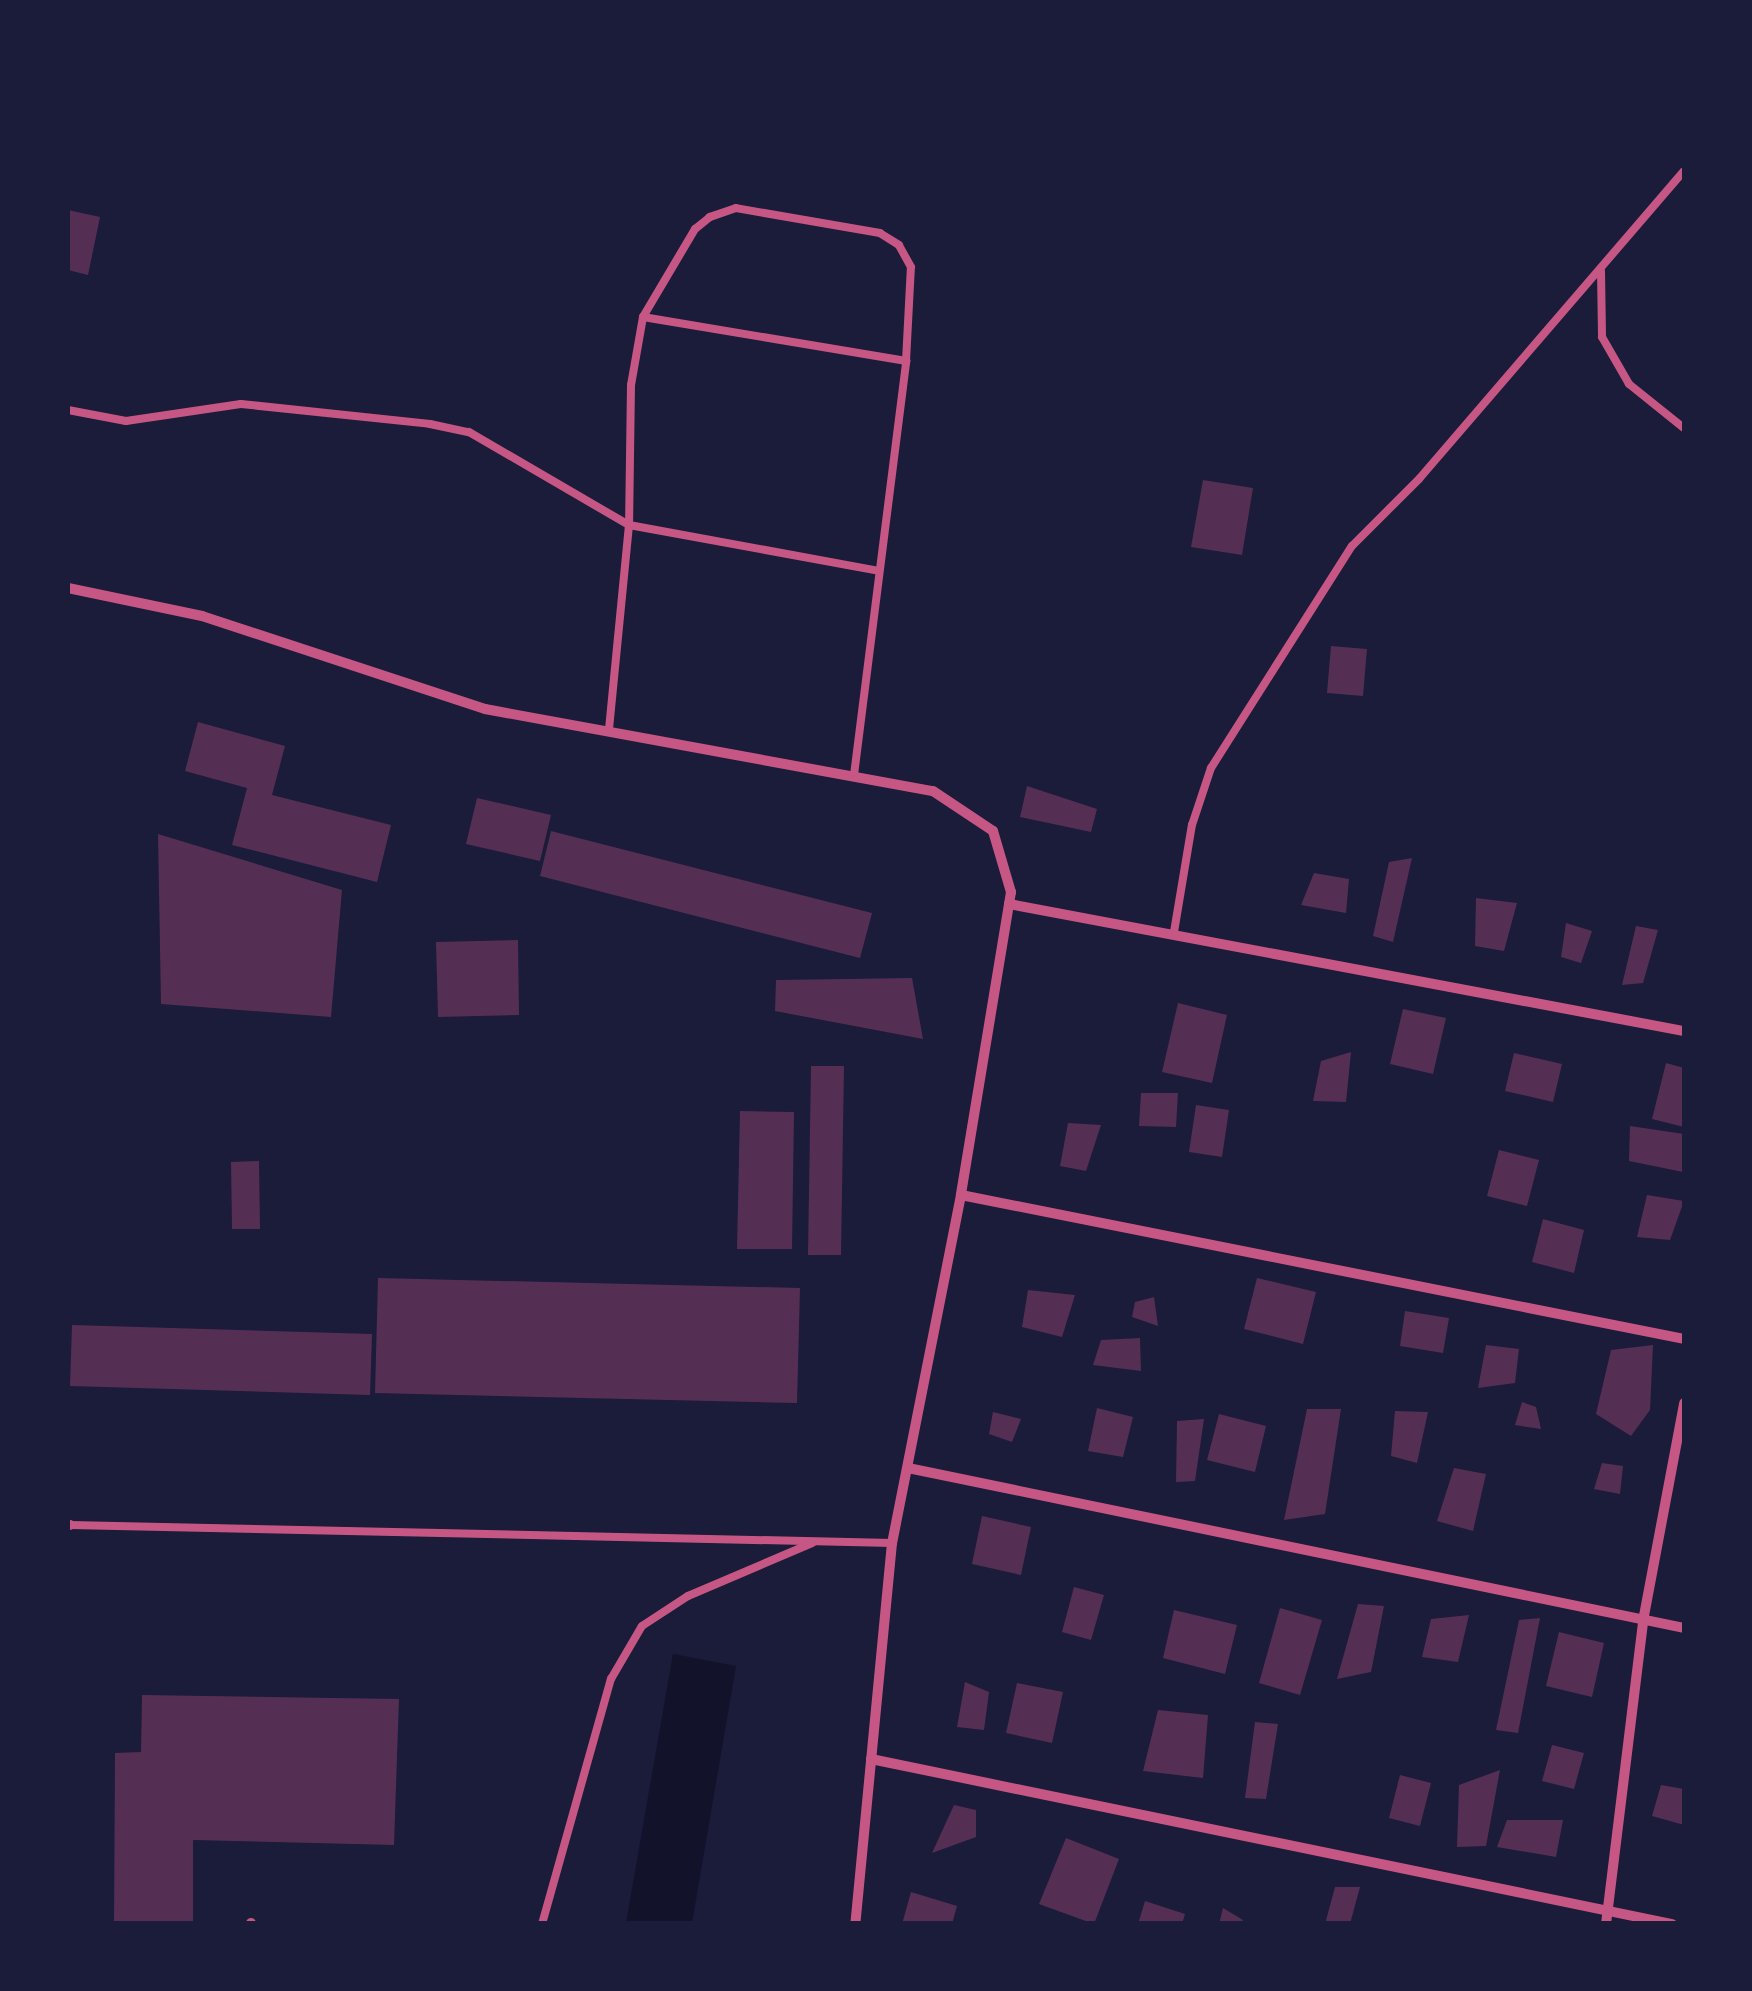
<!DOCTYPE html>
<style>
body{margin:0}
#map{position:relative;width:1752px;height:1991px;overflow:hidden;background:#1b1b3a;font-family:"Roboto Condensed",sans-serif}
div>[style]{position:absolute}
.water>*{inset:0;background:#12122b}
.building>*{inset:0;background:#542f53}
.service>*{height:8px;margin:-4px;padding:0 4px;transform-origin:4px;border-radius:4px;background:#c65784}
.minor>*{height:10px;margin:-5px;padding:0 5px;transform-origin:5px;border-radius:5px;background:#c65784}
span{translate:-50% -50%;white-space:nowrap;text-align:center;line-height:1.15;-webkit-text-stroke:8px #1b1b3a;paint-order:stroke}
.frame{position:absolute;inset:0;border:70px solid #1b1b3a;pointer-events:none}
</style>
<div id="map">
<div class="water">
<div style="clip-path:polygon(673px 1654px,736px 1666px,692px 1923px,626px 1923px)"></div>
</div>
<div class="building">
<div style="clip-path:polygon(68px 210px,100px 217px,88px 275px,68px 270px)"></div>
<div style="clip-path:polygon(1203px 480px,1253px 488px,1242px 555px,1191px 547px)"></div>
<div style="clip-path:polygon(1331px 646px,1367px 649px,1363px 696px,1327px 693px)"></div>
<div style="clip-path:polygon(198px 722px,285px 746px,272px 795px,391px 825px,377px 882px,232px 845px,247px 788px,185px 771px)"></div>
<div style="clip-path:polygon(1027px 786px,1097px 809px,1091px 832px,1020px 817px)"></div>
<div style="clip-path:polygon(477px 798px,551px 815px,540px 861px,466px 844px)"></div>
<div style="clip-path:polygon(551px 831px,872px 913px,860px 958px,540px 876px)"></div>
<div style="clip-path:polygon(158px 834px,342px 890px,331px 1017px,161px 1004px)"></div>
<div style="clip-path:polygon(1412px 858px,1393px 942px,1373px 936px,1389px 862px)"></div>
<div style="clip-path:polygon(1314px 873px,1349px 879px,1346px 913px,1301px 905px)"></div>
<div style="clip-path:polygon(1476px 898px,1517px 903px,1504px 951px,1475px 946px)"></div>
<div style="clip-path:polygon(1566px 923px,1592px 931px,1581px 963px,1561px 957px)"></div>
<div style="clip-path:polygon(1636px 926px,1658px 930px,1643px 983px,1622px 985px)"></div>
<div style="clip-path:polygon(518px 940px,519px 1015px,438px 1017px,436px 942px)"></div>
<div style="clip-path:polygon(912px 978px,923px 1039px,775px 1011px,776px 980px)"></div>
<div style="clip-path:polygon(1178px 1003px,1227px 1015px,1212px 1083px,1162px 1072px)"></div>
<div style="clip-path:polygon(1403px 1009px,1446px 1018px,1433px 1074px,1390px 1064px)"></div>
<div style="clip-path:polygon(1351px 1052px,1346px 1102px,1313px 1101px,1321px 1061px)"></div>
<div style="clip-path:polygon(1514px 1053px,1562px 1064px,1553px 1102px,1505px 1091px)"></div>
<div style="clip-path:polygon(1666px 1063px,1684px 1068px,1684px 1127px,1652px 1119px)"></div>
<div style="clip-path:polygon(811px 1066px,844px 1066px,841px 1255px,808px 1255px)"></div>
<div style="clip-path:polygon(1141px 1093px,1178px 1093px,1176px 1127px,1139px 1126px)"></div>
<div style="clip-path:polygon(1196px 1105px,1229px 1110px,1222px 1157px,1189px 1152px)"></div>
<div style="clip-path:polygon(740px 1111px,794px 1112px,792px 1249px,737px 1249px)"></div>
<div style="clip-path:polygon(1068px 1123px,1101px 1125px,1086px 1171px,1060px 1166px)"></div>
<div style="clip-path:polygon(1630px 1126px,1684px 1134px,1683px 1172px,1629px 1161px)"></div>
<div style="clip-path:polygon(1499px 1150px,1539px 1160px,1527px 1206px,1487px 1196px)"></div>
<div style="clip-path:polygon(259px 1161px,260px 1229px,232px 1229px,231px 1162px)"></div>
<div style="clip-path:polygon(1647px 1195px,1684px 1201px,1670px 1240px,1637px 1237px)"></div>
<div style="clip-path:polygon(1543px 1219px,1584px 1230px,1574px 1273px,1532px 1262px)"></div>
<div style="clip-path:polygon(378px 1278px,800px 1288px,797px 1403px,375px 1393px)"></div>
<div style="clip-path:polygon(1257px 1278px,1316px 1292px,1303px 1344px,1244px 1329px)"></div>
<div style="clip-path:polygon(1028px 1290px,1075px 1295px,1062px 1337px,1022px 1327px)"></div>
<div style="clip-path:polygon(1154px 1297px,1158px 1326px,1132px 1317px,1135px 1302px)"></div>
<div style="clip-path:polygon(1405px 1311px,1449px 1318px,1443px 1353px,1400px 1346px)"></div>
<div style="clip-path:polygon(72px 1325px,372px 1334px,370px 1395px,70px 1386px)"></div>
<div style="clip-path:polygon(1140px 1338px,1141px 1371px,1093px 1365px,1101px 1340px)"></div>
<div style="clip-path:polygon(1486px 1345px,1519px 1349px,1515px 1383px,1478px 1388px)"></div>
<div style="clip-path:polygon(1653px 1345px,1650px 1410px,1631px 1436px,1596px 1414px,1611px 1350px)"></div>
<div style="clip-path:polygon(1522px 1402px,1536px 1407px,1541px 1429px,1515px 1425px)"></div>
<div style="clip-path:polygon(1097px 1408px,1133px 1417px,1123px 1457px,1088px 1451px)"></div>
<div style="clip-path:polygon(1307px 1409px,1341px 1409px,1325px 1514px,1284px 1520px)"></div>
<div style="clip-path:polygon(1395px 1411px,1428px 1412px,1417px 1463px,1391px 1456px)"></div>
<div style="clip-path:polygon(993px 1412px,1021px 1419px,1012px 1442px,989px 1434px)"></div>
<div style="clip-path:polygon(1219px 1414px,1266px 1426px,1255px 1472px,1207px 1460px)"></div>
<div style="clip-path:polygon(1204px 1419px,1195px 1481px,1176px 1482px,1177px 1421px)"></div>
<div style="clip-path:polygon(1602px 1463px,1623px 1466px,1620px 1494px,1594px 1489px)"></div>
<div style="clip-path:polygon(1454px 1468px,1486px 1474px,1473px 1531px,1437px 1521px)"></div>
<div style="clip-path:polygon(982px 1516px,1031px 1527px,1021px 1575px,972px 1564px)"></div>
<div style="clip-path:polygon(1074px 1587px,1104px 1595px,1091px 1640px,1062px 1632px)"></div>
<div style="clip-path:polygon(1358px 1604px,1384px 1606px,1371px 1672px,1337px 1679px)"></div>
<div style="clip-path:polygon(1280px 1608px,1322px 1620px,1300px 1695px,1259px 1683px)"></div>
<div style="clip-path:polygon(1174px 1610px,1237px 1625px,1225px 1674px,1163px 1658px)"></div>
<div style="clip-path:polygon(1469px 1615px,1458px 1662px,1422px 1657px,1431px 1619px)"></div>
<div style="clip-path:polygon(1540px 1618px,1518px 1733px,1496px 1730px,1519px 1620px)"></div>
<div style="clip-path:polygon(1559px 1632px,1604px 1643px,1592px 1697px,1546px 1686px)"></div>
<div style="clip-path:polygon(965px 1682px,989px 1692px,984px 1730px,957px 1727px)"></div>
<div style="clip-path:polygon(1017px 1683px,1063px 1692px,1052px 1743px,1006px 1733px)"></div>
<div style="clip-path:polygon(142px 1695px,399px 1699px,394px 1845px,193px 1840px,193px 1924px,114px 1924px,115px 1753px,141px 1752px)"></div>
<div style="clip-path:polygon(1158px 1710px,1208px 1715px,1203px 1778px,1143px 1771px)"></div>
<div style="clip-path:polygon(1255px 1722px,1278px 1724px,1266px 1799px,1245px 1798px)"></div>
<div style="clip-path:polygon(1552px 1745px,1584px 1753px,1574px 1789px,1542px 1781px)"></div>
<div style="clip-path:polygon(1500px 1770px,1486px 1846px,1457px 1847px,1459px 1785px)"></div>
<div style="clip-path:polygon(1400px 1775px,1431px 1783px,1420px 1826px,1389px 1818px)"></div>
<div style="clip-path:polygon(1661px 1785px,1684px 1789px,1684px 1825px,1652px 1816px)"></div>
<div style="clip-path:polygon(954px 1805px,976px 1810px,976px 1837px,932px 1853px)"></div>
<div style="clip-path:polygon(1507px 1820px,1563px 1820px,1556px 1857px,1497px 1847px)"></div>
<div style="clip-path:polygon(1066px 1838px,1119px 1859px,1094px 1924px,1039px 1904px)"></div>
<div style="clip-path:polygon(1335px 1887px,1360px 1887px,1350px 1924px,1325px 1924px)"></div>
<div style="clip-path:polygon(911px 1892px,957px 1906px,952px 1924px,902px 1924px)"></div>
<div style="clip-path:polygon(1145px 1901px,1185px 1914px,1182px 1924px,1138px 1924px)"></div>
<div style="clip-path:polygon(1223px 1908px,1243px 1920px,1242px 1924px,1219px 1924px)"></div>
</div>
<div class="service">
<div style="left:1601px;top:271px;width:66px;rotate:89.1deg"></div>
<div style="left:1602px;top:337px;width:54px;rotate:60.1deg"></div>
<div style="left:1629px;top:384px;width:70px;rotate:38.7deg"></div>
<div style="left:643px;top:317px;width:267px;rotate:9.5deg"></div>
<div style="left:68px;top:410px;width:59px;rotate:10.7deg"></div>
<div style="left:126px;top:421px;width:116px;rotate:-8.4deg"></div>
<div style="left:241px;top:404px;width:190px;rotate:6deg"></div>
<div style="left:430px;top:424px;width:40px;rotate:12deg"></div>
<div style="left:469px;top:432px;width:185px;rotate:30.2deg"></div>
<div style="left:629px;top:525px;width:206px;rotate:95.6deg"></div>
<div style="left:854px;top:775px;width:417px;rotate:-82.8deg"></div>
<div style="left:906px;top:361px;width:94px;rotate:-87deg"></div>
<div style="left:911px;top:267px;width:25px;rotate:-119deg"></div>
<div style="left:899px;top:245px;width:22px;rotate:-148deg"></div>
<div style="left:880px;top:233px;width:146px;rotate:-170.2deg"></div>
<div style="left:736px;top:208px;width:28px;rotate:161deg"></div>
<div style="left:710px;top:217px;width:19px;rotate:141deg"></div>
<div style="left:695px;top:229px;width:102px;rotate:120.6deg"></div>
<div style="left:643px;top:317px;width:69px;rotate:100deg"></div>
<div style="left:631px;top:385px;width:140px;rotate:90.8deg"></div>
<div style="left:629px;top:525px;width:254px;rotate:10.4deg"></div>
<div style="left:1174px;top:932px;width:109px;rotate:-80.5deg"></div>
<div style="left:1192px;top:825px;width:60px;rotate:-71.6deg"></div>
<div style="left:1211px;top:768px;width:263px;rotate:-57.6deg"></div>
<div style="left:1352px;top:546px;width:95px;rotate:-45deg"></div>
<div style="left:1419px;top:479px;width:406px;rotate:-49.3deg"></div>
<div style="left:70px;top:1525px;width:822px;rotate:1.25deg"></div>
<div style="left:542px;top:1924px;width:255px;rotate:-74.3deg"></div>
<div style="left:611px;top:1679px;width:61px;rotate:-59.7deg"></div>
<div style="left:642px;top:1626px;width:55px;rotate:-33.1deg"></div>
<div style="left:688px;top:1596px;width:135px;rotate:-23.1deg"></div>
</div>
<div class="minor">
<div style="left:68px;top:588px;width:137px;rotate:11.8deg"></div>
<div style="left:202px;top:616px;width:298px;rotate:18.2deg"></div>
<div style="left:485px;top:709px;width:455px;rotate:10.4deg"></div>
<div style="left:933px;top:791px;width:72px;rotate:33.7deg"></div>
<div style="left:993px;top:831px;width:64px;rotate:73.6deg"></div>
<div style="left:1011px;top:892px;width:307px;rotate:99.4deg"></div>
<div style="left:961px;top:1195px;width:355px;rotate:101.2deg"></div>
<div style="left:892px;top:1543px;width:383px;rotate:95.5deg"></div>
<div style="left:1009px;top:904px;width:687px;rotate:10.66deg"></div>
<div style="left:961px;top:1195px;width:737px;rotate:11.26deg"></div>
<div style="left:908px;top:1468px;width:792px;rotate:11.65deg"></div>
<div style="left:68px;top:1525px;width:2px"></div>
<div style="left:871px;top:1759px;width:818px;rotate:11.64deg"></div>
<div style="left:251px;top:1924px;width:1px;rotate:-90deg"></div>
<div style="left:1606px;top:1924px;width:305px;rotate:-83deg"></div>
<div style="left:1643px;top:1621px;width:222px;rotate:-79.3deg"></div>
</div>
<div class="frame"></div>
</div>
